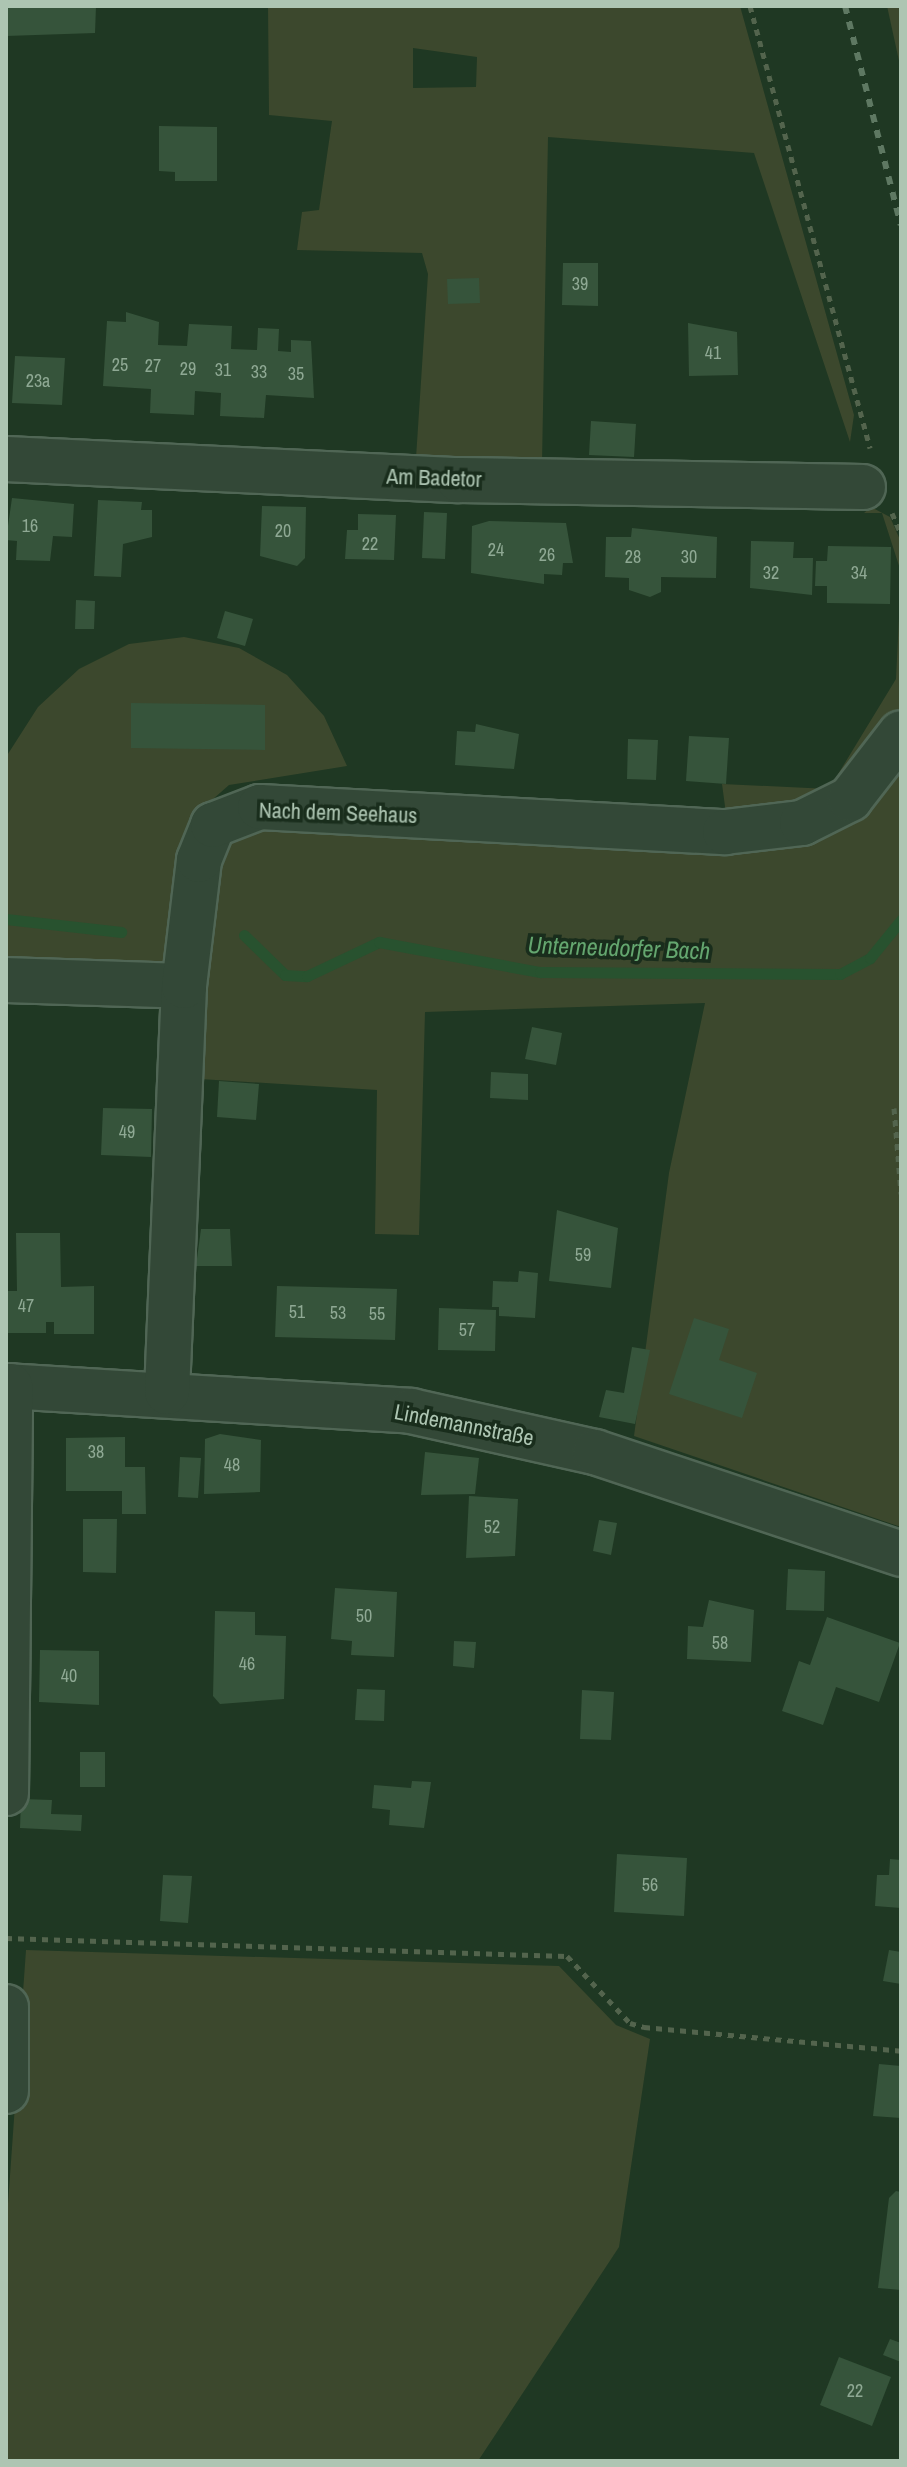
<!DOCTYPE html>
<meta charset="utf-8">
<style>
body{margin:0}
#map{position:relative;width:907px;height:2467px;overflow:hidden;background:#1f3823;font-family:"Archivo Narrow",sans-serif}
div>[style]{position:absolute}
.green>*{inset:0;background:#3c482d}
.stream>*{height:11px;margin:-5.5px;padding:0 5.5px;transform-origin:5.5px;border-radius:5.5px;background:#28522f}
.building>*{inset:0;background:#36543b}
.path>*{height:5px;margin-top:-2.5px;transform-origin:0;background:repeating-linear-gradient(90deg,#53644d 0 6px,transparent 0 12px)}
.roads{filter:drop-shadow(2px 0 #506655) drop-shadow(-2px 0 #506655) drop-shadow(0 2px #506655) drop-shadow(0 -2px #506655)}
.minor>*{height:44px;margin:-22px;padding:0 22px;transform-origin:22px;border-radius:22px;background:#334837}
.rail>*{height:6px;margin-top:-3px;transform-origin:0;background:repeating-linear-gradient(90deg,#5e7862 0 8px,transparent 0 16px)}
span{translate:-50% -50%;white-space:nowrap;text-align:center;line-height:1.15;-webkit-text-stroke:7px #192d1c;paint-order:stroke}
.number-label{font-size:18px;color:#8fa994}
.number-label span{-webkit-text-stroke-width:0}
.street-label{font-size:22px;color:#adc5b2}
.water-label{font-size:24px;color:#64a66f;font-style:italic}
.frame{position:absolute;inset:0;border:8px solid #adc5b2;pointer-events:none}
</style>
<div id="map">
<div class="green">
<div style="clip-path:polygon(evenodd,268px 6px,740px 6px,854px 415px,850px 442px,754px 153px,548px 137px,542px 463px,416px 458px,428px 274px,422px 253px,297px 250px,302px 212px,319px 210px,332px 121px,269px 115px,268px 6px,413px 48px,477px 57px,476px 87px,413px 88px,413px 48px)"></div>
<div style="clip-path:polygon(887px 6px,901px 6px,901px 70px)"></div>
<div style="clip-path:polygon(871px 507px,890px 517px,901px 542px,901px 572px,882px 513px,864px 513px)"></div>
<div style="clip-path:polygon(901px 576px,900px 724px,832px 801px,726px 814px,722px 784px,829px 789px,896px 679px)"></div>
<div style="clip-path:polygon(184px 637px,239px 648px,287px 675px,324px 716px,347px 766px,229px 785px,195px 815px,167px 970px,6px 970px,6px 757px,38px 707px,79px 669px,129px 644px)"></div>
<div style="clip-path:polygon(901px 749px,901px 1527px,634px 1436px,669px 1173px,705px 1003px,425px 1012px,419px 1235px,375px 1234px,377px 1090px,200px 1079px,205px 870px,239px 828px,760px 835px)"></div>
<div style="clip-path:polygon(26px 1950px,559px 1966px,616px 2025px,650px 2039px,619px 2247px,478px 2461px,6px 2461px,6px 2232px)"></div>
</div>
<div class="stream">
<div style="left:6px;top:919px;width:116px;rotate:6.4deg"></div>
<div style="left:244px;top:935px;width:57px;rotate:44.3deg"></div>
<div style="left:285px;top:975px;width:22px;rotate:3deg"></div>
<div style="left:307px;top:976px;width:80px;rotate:-25.3deg"></div>
<div style="left:379px;top:942px;width:164px;rotate:10.6deg"></div>
<div style="left:540px;top:972px;width:300px;rotate:0.4deg"></div>
<div style="left:840px;top:974px;width:34px;rotate:-28deg"></div>
<div style="left:870px;top:958px;width:49px;rotate:-50.8deg"></div>
</div>
<div class="building">
<div style="clip-path:polygon(6px 6px,96px 6px,95px 33px,6px 36px)"></div>
<div style="clip-path:polygon(159px 126px,217px 127px,217px 181px,175px 181px,175px 172px,159px 171px)"></div>
<div style="clip-path:polygon(563px 263px,598px 263px,598px 306px,562px 305px)"></div>
<div style="clip-path:polygon(479px 278px,480px 303px,448px 304px,447px 279px)"></div>
<div style="clip-path:polygon(126px 312px,159px 322px,158px 345px,187px 346px,189px 324px,232px 326px,231px 349px,257px 350px,258px 328px,279px 329px,278px 351px,291px 352px,291px 340px,311px 341px,314px 398px,266px 395px,264px 418px,220px 416px,221px 393px,195px 391px,194px 415px,150px 413px,151px 389px,103px 386px,107px 321px,126px 322px)"></div>
<div style="clip-path:polygon(688px 323px,737px 332px,738px 375px,689px 376px)"></div>
<div style="clip-path:polygon(15px 356px,65px 358px,62px 405px,12px 403px)"></div>
<div style="clip-path:polygon(591px 421px,636px 424px,634px 457px,589px 455px)"></div>
<div style="clip-path:polygon(12px 498px,74px 504px,72px 537px,53px 536px,50px 561px,16px 560px,17px 541px,6px 540px)"></div>
<div style="clip-path:polygon(98px 500px,142px 502px,141px 510px,152px 510px,152px 537px,123px 544px,121px 577px,94px 576px)"></div>
<div style="clip-path:polygon(262px 506px,306px 507px,305px 558px,297px 566px,260px 556px)"></div>
<div style="clip-path:polygon(424px 512px,447px 513px,445px 559px,422px 558px)"></div>
<div style="clip-path:polygon(358px 514px,396px 515px,394px 560px,345px 559px,347px 530px,358px 530px)"></div>
<div style="clip-path:polygon(489px 521px,566px 523px,573px 563px,563px 563px,562px 575px,544px 574px,544px 584px,471px 573px,472px 526px)"></div>
<div style="clip-path:polygon(632px 528px,717px 537px,716px 578px,661px 577px,661px 592px,650px 597px,629px 590px,629px 578px,605px 577px,606px 537px,631px 537px)"></div>
<div style="clip-path:polygon(751px 541px,794px 542px,793px 558px,813px 558px,812px 595px,750px 588px)"></div>
<div style="clip-path:polygon(828px 546px,891px 547px,890px 604px,827px 603px,827px 586px,815px 586px,816px 561px,827px 561px)"></div>
<div style="clip-path:polygon(76px 600px,95px 601px,94px 629px,75px 629px)"></div>
<div style="clip-path:polygon(225px 611px,253px 619px,245px 646px,217px 638px)"></div>
<div style="clip-path:polygon(131px 703px,265px 705px,265px 750px,131px 748px)"></div>
<div style="clip-path:polygon(476px 724px,519px 734px,514px 769px,455px 765px,457px 731px,475px 732px)"></div>
<div style="clip-path:polygon(689px 736px,729px 738px,726px 784px,686px 781px)"></div>
<div style="clip-path:polygon(628px 739px,658px 740px,656px 780px,627px 779px)"></div>
<div style="clip-path:polygon(532px 1027px,562px 1033px,556px 1065px,525px 1059px)"></div>
<div style="clip-path:polygon(491px 1072px,528px 1074px,528px 1100px,490px 1098px)"></div>
<div style="clip-path:polygon(219px 1081px,259px 1084px,256px 1120px,217px 1117px)"></div>
<div style="clip-path:polygon(103px 1108px,152px 1109px,151px 1157px,101px 1155px)"></div>
<div style="clip-path:polygon(557px 1210px,618px 1228px,611px 1288px,549px 1281px)"></div>
<div style="clip-path:polygon(201px 1229px,230px 1229px,232px 1266px,196px 1266px)"></div>
<div style="clip-path:polygon(16px 1233px,60px 1233px,61px 1287px,94px 1286px,94px 1334px,54px 1334px,54px 1322px,46px 1322px,46px 1333px,6px 1333px,6px 1291px,17px 1291px)"></div>
<div style="clip-path:polygon(519px 1271px,538px 1273px,535px 1318px,499px 1316px,499px 1307px,492px 1307px,493px 1281px,518px 1282px)"></div>
<div style="clip-path:polygon(277px 1286px,397px 1289px,395px 1340px,275px 1337px)"></div>
<div style="clip-path:polygon(439px 1308px,496px 1310px,495px 1351px,438px 1350px)"></div>
<div style="clip-path:polygon(694px 1318px,729px 1329px,719px 1360px,757px 1373px,742px 1418px,669px 1394px)"></div>
<div style="clip-path:polygon(632px 1347px,650px 1350px,635px 1424px,599px 1417px,606px 1390px,624px 1393px)"></div>
<div style="clip-path:polygon(220px 1434px,261px 1440px,260px 1492px,204px 1494px,205px 1439px)"></div>
<div style="clip-path:polygon(125px 1437px,125px 1467px,145px 1467px,146px 1514px,122px 1514px,122px 1491px,66px 1491px,66px 1438px)"></div>
<div style="clip-path:polygon(425px 1452px,479px 1458px,475px 1494px,421px 1495px)"></div>
<div style="clip-path:polygon(180px 1457px,201px 1458px,198px 1498px,178px 1497px)"></div>
<div style="clip-path:polygon(469px 1496px,518px 1499px,515px 1556px,466px 1558px)"></div>
<div style="clip-path:polygon(83px 1519px,117px 1519px,116px 1573px,83px 1572px)"></div>
<div style="clip-path:polygon(599px 1520px,617px 1523px,611px 1555px,593px 1551px)"></div>
<div style="clip-path:polygon(788px 1569px,825px 1571px,824px 1611px,786px 1610px)"></div>
<div style="clip-path:polygon(335px 1588px,397px 1592px,394px 1657px,351px 1655px,352px 1641px,331px 1639px)"></div>
<div style="clip-path:polygon(709px 1600px,754px 1610px,751px 1662px,687px 1659px,688px 1626px,703px 1627px)"></div>
<div style="clip-path:polygon(215px 1611px,255px 1612px,255px 1635px,286px 1636px,284px 1699px,220px 1704px,213px 1696px)"></div>
<div style="clip-path:polygon(827px 1617px,900px 1643px,879px 1702px,836px 1687px,823px 1725px,782px 1711px,799px 1661px,810px 1665px)"></div>
<div style="clip-path:polygon(454px 1641px,476px 1642px,474px 1668px,453px 1666px)"></div>
<div style="clip-path:polygon(40px 1650px,99px 1651px,99px 1705px,39px 1702px)"></div>
<div style="clip-path:polygon(357px 1689px,385px 1690px,384px 1721px,355px 1720px)"></div>
<div style="clip-path:polygon(582px 1690px,614px 1692px,611px 1740px,580px 1739px)"></div>
<div style="clip-path:polygon(80px 1752px,105px 1752px,105px 1787px,80px 1787px)"></div>
<div style="clip-path:polygon(412px 1781px,431px 1782px,424px 1828px,389px 1825px,390px 1810px,372px 1808px,374px 1785px,411px 1788px)"></div>
<div style="clip-path:polygon(21px 1799px,52px 1800px,51px 1814px,82px 1815px,81px 1831px,20px 1828px)"></div>
<div style="clip-path:polygon(617px 1854px,687px 1858px,684px 1916px,614px 1912px)"></div>
<div style="clip-path:polygon(890px 1859px,901px 1860px,901px 1908px,875px 1906px,877px 1875px,889px 1875px)"></div>
<div style="clip-path:polygon(163px 1875px,192px 1876px,188px 1923px,160px 1921px)"></div>
<div style="clip-path:polygon(889px 1950px,901px 1952px,901px 1984px,883px 1981px)"></div>
<div style="clip-path:polygon(879px 2064px,901px 2066px,901px 2118px,873px 2116px)"></div>
<div style="clip-path:polygon(896px 2191px,901px 2192px,901px 2290px,878px 2288px,889px 2198px)"></div>
<div style="clip-path:polygon(890px 2339px,901px 2343px,901px 2362px,883px 2355px)"></div>
<div style="clip-path:polygon(839px 2357px,891px 2377px,872px 2426px,820px 2405px)"></div>
</div>
<div class="path">
<div style="left:750px;top:6px;width:458px;rotate:74.8deg"></div>
<div style="left:892px;top:513px;width:23px;rotate:67deg"></div>
<div style="left:894px;top:1108px;width:86px;rotate:85.3deg"></div>
<div style="left:6px;top:1938px;width:561px;rotate:1.84deg"></div>
<div style="left:567px;top:1956px;width:92px;rotate:46.8deg"></div>
<div style="left:630px;top:2023px;width:15px;rotate:16deg"></div>
<div style="left:644px;top:2027px;width:258px;rotate:5.3deg"></div>
</div>
<div class="roads">
<div class="minor">
<div style="left:6px;top:459px;width:453px;rotate:2.7deg"></div>
<div style="left:459px;top:480px;width:404px;rotate:1deg"></div>
<div style="left:6px;top:980px;width:178px;rotate:1.9deg"></div>
<div style="left:6px;top:1386px;width:406px;rotate:3.5deg"></div>
<div style="left:411px;top:1411px;width:189px;rotate:12.6deg"></div>
<div style="left:595px;top:1452px;width:323px;rotate:18.4deg"></div>
<div style="left:167px;top:1392px;width:406px;rotate:-87.6deg"></div>
<div style="left:184px;top:986px;width:127px;rotate:-83.2deg"></div>
<div style="left:199px;top:860px;width:38px;rotate:-68deg"></div>
<div style="left:213px;top:825px;width:50px;rotate:-21deg"></div>
<div style="left:260px;top:807px;width:466px;rotate:3.1deg"></div>
<div style="left:725px;top:832px;width:78px;rotate:-6.7deg"></div>
<div style="left:802px;top:823px;width:54px;rotate:-26.6deg"></div>
<div style="left:850px;top:799px;width:83px;rotate:-52.3deg"></div>
<div style="left:6px;top:1793px;width:407px;rotate:-89.4deg"></div>
<div style="left:6px;top:2007px;width:84px;rotate:90deg"></div>
</div>
</div>
<div class="rail">
<div style="left:845px;top:6px;width:226px;rotate:75.7deg"></div>
</div>
<div class="number-label">
<span style="left:580px;top:284px">39</span>
<span style="left:713px;top:353px">41</span>
<span style="left:120px;top:365px">25</span>
<span style="left:153px;top:366px">27</span>
<span style="left:188px;top:369px">29</span>
<span style="left:223px;top:370px">31</span>
<span style="left:259px;top:372px">33</span>
<span style="left:296px;top:374px">35</span>
<span style="left:38px;top:381px">23a</span>
<span style="left:30px;top:526px">16</span>
<span style="left:283px;top:531px">20</span>
<span style="left:370px;top:544px">22</span>
<span style="left:496px;top:550px">24</span>
<span style="left:547px;top:555px">26</span>
<span style="left:633px;top:557px">28</span>
<span style="left:689px;top:557px">30</span>
<span style="left:771px;top:573px">32</span>
<span style="left:859px;top:573px">34</span>
<span style="left:127px;top:1132px">49</span>
<span style="left:583px;top:1255px">59</span>
<span style="left:26px;top:1306px">47</span>
<span style="left:297px;top:1312px">51</span>
<span style="left:338px;top:1313px">53</span>
<span style="left:377px;top:1314px">55</span>
<span style="left:467px;top:1330px">57</span>
<span style="left:96px;top:1452px">38</span>
<span style="left:232px;top:1465px">48</span>
<span style="left:492px;top:1527px">52</span>
<span style="left:364px;top:1616px">50</span>
<span style="left:720px;top:1643px">58</span>
<span style="left:247px;top:1664px">46</span>
<span style="left:69px;top:1676px">40</span>
<span style="left:650px;top:1885px">56</span>
<span style="left:855px;top:2391px">22</span>
</div>
<div class="street-label">
<span style="left:434px;top:478px;rotate:2deg">Am Badetor</span>
<span style="left:338px;top:813px;rotate:2deg">Nach dem Seehaus</span>
<span style="left:464px;top:1425px;rotate:11deg">Lindemannstraße</span>
</div>
<div class="water-label">
<span style="left:619px;top:948px;rotate:2deg">Unterneudorfer Bach</span>
</div>
<div class="frame"></div>
</div>
